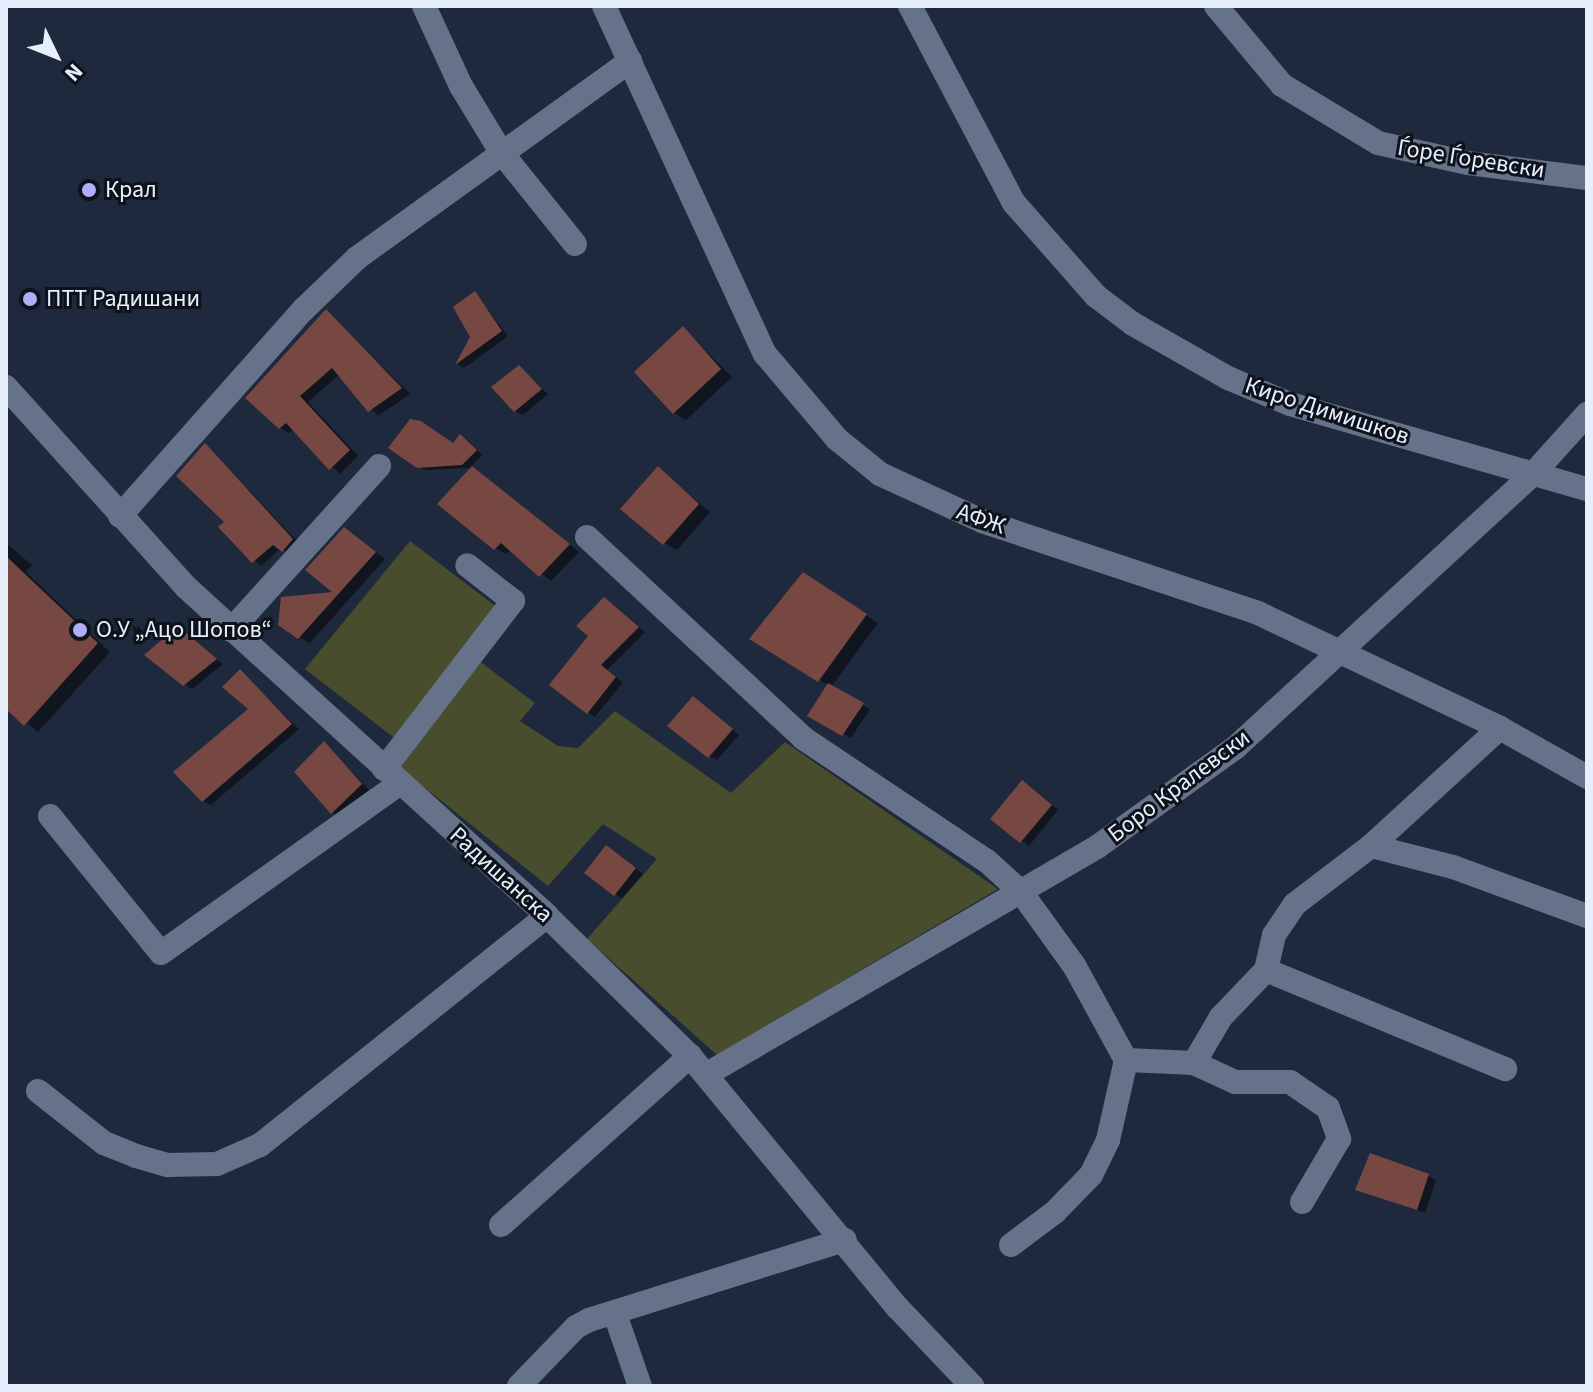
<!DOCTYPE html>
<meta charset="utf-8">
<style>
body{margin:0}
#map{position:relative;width:1593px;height:1392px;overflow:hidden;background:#1f293d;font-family:"Source Sans 3",sans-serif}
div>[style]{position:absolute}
.green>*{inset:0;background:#474d2d}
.shadow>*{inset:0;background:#0007}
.building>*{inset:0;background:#774841}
.minor>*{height:24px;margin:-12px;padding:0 12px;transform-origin:12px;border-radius:12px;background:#667289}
.dots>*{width:22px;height:22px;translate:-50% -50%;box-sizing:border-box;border:4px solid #0d121b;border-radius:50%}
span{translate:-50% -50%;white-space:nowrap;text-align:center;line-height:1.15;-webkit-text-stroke:6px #0d121b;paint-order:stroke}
.street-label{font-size:24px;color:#e8effc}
.poi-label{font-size:24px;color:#e8effc}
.left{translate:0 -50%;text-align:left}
.frame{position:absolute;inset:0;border:8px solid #e8effc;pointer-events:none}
.north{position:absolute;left:16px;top:16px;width:80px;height:80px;-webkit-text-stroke:6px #0d121b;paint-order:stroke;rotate:133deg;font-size:22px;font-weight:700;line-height:32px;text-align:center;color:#e8effc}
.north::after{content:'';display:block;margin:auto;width:28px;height:36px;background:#e8effc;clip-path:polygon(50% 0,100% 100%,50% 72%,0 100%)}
</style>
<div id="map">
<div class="green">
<div style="clip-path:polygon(410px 541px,498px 608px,397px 740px,305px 669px)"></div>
<div style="clip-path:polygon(478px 660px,535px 703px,520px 721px,558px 746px,578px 748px,615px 711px,731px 793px,785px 742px,998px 889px,717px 1055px,587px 939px,657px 859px,603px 824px,548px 886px,400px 768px)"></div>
</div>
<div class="shadow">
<div style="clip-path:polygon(475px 293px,508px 336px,464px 368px,457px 364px,473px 337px)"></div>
<div style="clip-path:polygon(326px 311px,410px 394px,378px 416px,340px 374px,308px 402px,358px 456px,340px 474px,294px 429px,289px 433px,280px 428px)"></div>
<div style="clip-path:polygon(683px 328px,732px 377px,686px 420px,674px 413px)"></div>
<div style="clip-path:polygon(519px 367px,548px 394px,523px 415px,515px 411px)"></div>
<div style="clip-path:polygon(467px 440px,482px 455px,470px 468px,425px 470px,418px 466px)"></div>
<div style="clip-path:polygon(205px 445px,300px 544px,290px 554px,281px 548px,261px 566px,221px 527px,227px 522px)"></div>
<div style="clip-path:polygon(658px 469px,710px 512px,677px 550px,664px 543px)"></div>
<div style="clip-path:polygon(483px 475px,579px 552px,551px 581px,511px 550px,506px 554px,495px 548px)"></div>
<div style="clip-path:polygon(345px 529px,385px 559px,310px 643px,299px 637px,337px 593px)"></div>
<div style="clip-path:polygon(6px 543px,32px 565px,26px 572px,110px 652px,38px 732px,6px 706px)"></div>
<div style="clip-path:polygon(815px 582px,878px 623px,831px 687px,870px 709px,851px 738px,810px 716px,829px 686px,752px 639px)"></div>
<div style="clip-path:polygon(612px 604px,645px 632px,607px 670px,623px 682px,595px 717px,588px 712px)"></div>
<div style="clip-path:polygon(178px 628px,223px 664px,192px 689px,184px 684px)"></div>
<div style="clip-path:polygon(240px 672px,299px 729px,211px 805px,203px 801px,251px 709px)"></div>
<div style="clip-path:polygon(701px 703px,739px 735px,717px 760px,709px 756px)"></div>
<div style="clip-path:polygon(324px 744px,369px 790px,340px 817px,332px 812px)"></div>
<div style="clip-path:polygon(1030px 787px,1058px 810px,1029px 846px,993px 818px)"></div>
<div style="clip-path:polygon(614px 852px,643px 874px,622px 898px,615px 894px)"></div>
<div style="clip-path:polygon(1428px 1176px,1436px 1180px,1425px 1213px,1358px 1189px)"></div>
</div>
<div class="building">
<div style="clip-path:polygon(475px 291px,502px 331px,455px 365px,470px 337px,453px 307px)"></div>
<div style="clip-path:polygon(326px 309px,402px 388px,368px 412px,332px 368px,300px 396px,350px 450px,329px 470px,286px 423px,279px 429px,245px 398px)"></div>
<div style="clip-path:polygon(683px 326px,721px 369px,673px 414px,634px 372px)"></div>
<div style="clip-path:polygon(519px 365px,542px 389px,514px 412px,491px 387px)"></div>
<div style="clip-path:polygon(410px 419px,421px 421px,453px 443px,460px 434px,477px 450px,462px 465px,417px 468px,388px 448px)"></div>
<div style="clip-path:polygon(205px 443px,293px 539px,282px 552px,273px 545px,252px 563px,218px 527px,224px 522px,176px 476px)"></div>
<div style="clip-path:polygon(472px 466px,570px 544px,539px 577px,501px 543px,494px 550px,437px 504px)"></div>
<div style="clip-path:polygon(658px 466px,699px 504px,663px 545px,620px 509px)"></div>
<div style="clip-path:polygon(344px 527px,376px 552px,298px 639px,278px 625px,281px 597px,332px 592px,305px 570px)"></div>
<div style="clip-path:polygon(6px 556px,98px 643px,24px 726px,6px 709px)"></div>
<div style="clip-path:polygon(803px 572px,867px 614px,818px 682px,749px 639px)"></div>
<div style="clip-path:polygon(604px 597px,639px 627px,601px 665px,616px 677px,587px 714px,549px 685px,588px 636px,576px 626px)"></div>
<div style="clip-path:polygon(178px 626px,217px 659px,183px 686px,144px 655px)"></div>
<div style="clip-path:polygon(240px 669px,292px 724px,202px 802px,173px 772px,248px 709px,222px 687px)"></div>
<div style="clip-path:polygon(828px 683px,864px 703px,842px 736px,807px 716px)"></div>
<div style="clip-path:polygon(693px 696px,733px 729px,708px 758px,667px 726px)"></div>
<div style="clip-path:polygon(324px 741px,362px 784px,331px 814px,294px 772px)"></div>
<div style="clip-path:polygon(1022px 780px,1052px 805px,1020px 843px,990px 819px)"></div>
<div style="clip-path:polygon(606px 845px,636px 868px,614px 896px,584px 873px)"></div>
<div style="clip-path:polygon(1370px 1153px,1429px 1174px,1417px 1210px,1355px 1190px)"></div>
</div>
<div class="minor">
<div style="left:424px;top:6px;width:88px;rotate:65.2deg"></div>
<div style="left:461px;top:86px;width:77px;rotate:58.8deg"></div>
<div style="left:501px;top:152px;width:118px;rotate:51.2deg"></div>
<div style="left:604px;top:6px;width:383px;rotate:65.2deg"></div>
<div style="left:765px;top:354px;width:111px;rotate:49.7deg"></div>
<div style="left:837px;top:439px;width:55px;rotate:39.1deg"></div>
<div style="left:880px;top:474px;width:112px;rotate:24.7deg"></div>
<div style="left:982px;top:521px;width:291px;rotate:18.4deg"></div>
<div style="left:1258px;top:613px;width:268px;rotate:25.4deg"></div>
<div style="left:1500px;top:728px;width:100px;rotate:29.4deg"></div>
<div style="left:910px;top:6px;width:223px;rotate:62.2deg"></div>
<div style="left:1014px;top:203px;width:124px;rotate:48.6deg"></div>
<div style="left:1096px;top:296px;width:46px;rotate:37.1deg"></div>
<div style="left:1133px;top:324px;width:109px;rotate:29.6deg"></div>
<div style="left:1228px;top:378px;width:67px;rotate:22.8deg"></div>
<div style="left:1290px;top:404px;width:309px;rotate:16deg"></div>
<div style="left:1216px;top:6px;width:103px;rotate:50.1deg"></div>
<div style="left:1282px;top:85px;width:112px;rotate:31.1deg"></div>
<div style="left:1378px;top:143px;width:92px;rotate:12.5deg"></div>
<div style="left:1468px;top:163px;width:120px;rotate:7.2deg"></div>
<div style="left:6px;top:387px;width:269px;rotate:48deg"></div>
<div style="left:186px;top:587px;width:488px;rotate:42.3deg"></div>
<div style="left:547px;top:916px;width:200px;rotate:44.4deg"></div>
<div style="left:690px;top:1056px;width:327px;rotate:50.5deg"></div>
<div style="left:898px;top:1308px;width:108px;rotate:46.5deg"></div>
<div style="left:120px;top:516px;width:276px;rotate:-48.4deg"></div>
<div style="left:303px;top:310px;width:75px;rotate:-43.9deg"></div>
<div style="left:357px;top:258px;width:337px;rotate:-35.8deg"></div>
<div style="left:587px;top:537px;width:295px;rotate:42.9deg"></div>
<div style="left:803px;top:738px;width:221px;rotate:33.8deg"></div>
<div style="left:987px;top:861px;width:46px;rotate:42.4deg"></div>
<div style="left:1021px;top:892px;width:92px;rotate:54.2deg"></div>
<div style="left:1075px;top:967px;width:106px;rotate:61.3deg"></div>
<div style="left:1126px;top:1060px;width:68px;rotate:2.5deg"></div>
<div style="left:1194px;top:1063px;width:45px;rotate:24.9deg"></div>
<div style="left:1235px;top:1082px;width:55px"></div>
<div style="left:1290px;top:1082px;width:46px;rotate:34.4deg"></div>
<div style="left:1328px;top:1108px;width:33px;rotate:70deg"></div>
<div style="left:1339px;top:1139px;width:73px;rotate:120.4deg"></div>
<div style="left:231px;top:630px;width:221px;rotate:-47.9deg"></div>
<div style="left:384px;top:769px;width:212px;rotate:-52.5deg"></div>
<div style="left:513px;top:601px;width:58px;rotate:-142deg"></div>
<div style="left:50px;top:816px;width:176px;rotate:51deg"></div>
<div style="left:161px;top:953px;width:293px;rotate:-35.4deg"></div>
<div style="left:1371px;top:846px;width:85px;rotate:14.4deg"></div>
<div style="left:1453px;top:867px;width:143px;rotate:20.1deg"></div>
<div style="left:1266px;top:970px;width:36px;rotate:-77deg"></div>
<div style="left:1274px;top:935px;width:37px;rotate:-56deg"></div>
<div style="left:1295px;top:904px;width:96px;rotate:-37.3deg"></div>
<div style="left:1371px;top:846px;width:175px;rotate:-42.5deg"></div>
<div style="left:1194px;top:1063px;width:53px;rotate:-59.6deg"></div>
<div style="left:1221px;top:1017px;width:65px;rotate:-46.2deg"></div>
<div style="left:1266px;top:970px;width:259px;rotate:22.5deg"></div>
<div style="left:707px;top:1074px;width:451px;rotate:-30.2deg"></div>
<div style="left:1097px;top:847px;width:171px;rotate:-35.7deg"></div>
<div style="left:1236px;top:747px;width:403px;rotate:-42.6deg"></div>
<div style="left:1533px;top:474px;width:81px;rotate:-48deg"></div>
<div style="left:38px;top:1091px;width:84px;rotate:38.2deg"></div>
<div style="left:104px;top:1143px;width:35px;rotate:22deg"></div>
<div style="left:136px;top:1156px;width:33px;rotate:16deg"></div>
<div style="left:168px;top:1165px;width:49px;rotate:-1.2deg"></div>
<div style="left:217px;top:1164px;width:47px;rotate:-23.8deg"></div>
<div style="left:260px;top:1145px;width:367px;rotate:-38.6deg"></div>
<div style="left:501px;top:1225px;width:254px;rotate:-41.8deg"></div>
<div style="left:1011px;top:1245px;width:55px;rotate:-36.9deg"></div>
<div style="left:1055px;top:1212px;width:52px;rotate:-45.8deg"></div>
<div style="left:1091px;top:1175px;width:39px;rotate:-64deg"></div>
<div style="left:1108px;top:1140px;width:82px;rotate:-77.3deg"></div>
<div style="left:615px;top:1314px;width:76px;rotate:70.9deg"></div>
<div style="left:519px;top:1386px;width:82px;rotate:-46deg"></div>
<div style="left:576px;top:1327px;width:15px;rotate:-28deg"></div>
<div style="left:589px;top:1320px;width:268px;rotate:-17.4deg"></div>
</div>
<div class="dots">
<div style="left:89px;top:190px;background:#b1adfa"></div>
<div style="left:30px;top:299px;background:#b1adfa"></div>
<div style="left:80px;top:630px;background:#b1adfa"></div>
</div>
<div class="street-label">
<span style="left:1471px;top:159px;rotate:9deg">Ѓоре Ѓоревски</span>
<span style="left:1327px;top:411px;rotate:18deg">Киро Димишков</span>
<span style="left:981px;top:519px;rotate:19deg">АФЖ</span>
<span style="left:1179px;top:786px;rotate:-37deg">Боро Кралевски</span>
<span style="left:501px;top:875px;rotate:42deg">Радишанска</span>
</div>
<div class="poi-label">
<span class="left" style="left:105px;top:190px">Крал</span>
<span class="left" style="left:46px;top:299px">ПТТ Радишани</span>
<span class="left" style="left:96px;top:630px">О.У „Ацо Шопов“</span>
</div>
<div class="frame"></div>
<div class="north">N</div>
</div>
